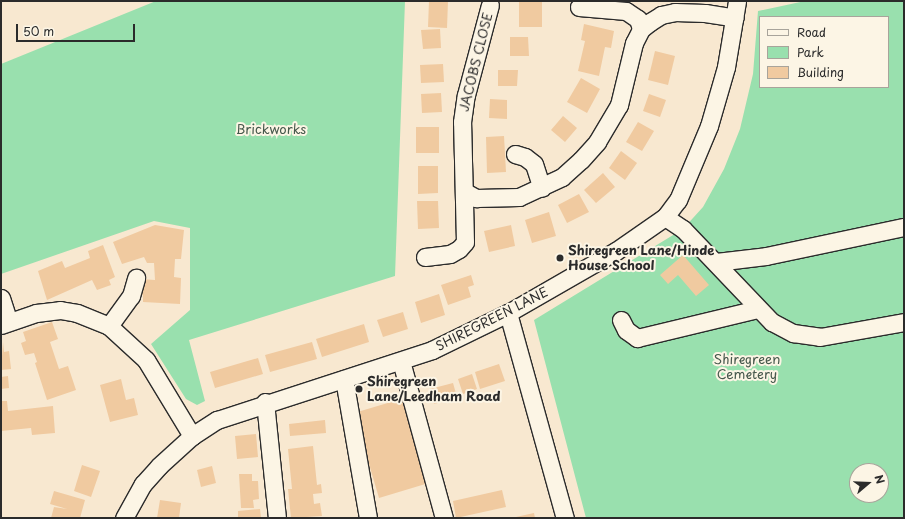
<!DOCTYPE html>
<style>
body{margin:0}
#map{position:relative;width:905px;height:519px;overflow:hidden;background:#f8e8d0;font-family:"Playpen Sans",sans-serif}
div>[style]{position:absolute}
.green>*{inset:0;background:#99e0ae}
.building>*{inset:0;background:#f0caa0}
.roads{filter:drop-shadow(1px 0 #2b2b2b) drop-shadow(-1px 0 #2b2b2b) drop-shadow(0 1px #2b2b2b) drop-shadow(0 -1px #2b2b2b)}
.minor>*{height:17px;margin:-8.5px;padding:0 8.5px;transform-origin:8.5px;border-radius:8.5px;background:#fcf5e5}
.dots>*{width:11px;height:11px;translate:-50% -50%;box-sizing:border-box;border:2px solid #fcf5e5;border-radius:50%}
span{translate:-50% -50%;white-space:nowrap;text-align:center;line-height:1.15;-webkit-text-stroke:4px #fcf5e5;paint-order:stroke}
.street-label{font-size:13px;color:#2b2b2b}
.park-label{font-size:13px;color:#46584c}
.poi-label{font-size:13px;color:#2b2b2b;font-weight:700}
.left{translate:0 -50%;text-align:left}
.frame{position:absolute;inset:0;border:2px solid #2b2b2b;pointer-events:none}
.legend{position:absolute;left:759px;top:16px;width:130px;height:72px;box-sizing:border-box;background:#fcf5e5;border:1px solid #a8a49b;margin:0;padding:5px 7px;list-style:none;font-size:12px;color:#2b2b2b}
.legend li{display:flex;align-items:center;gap:8px;height:20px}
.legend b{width:20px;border:1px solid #a8a49b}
.north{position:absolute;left:849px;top:463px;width:40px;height:40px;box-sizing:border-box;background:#fcf5e5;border:1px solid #a8a49b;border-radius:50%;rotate:71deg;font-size:11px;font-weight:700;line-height:16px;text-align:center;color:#2b2b2b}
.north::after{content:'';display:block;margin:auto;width:14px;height:18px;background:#2b2b2b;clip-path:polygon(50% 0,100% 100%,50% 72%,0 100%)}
.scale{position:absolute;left:16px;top:24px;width:119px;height:18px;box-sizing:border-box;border:2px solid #2b2b2b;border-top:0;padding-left:5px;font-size:12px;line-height:14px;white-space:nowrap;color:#2b2b2b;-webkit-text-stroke:3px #fcf5e5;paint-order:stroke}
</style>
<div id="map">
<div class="green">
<div style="clip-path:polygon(156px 1px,405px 1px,395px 276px,189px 340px,205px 401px,197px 405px,186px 399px,151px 344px,190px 310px,190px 228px,154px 221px,1px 274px,1px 64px)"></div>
<div style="clip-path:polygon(evenodd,805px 1px,904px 1px,904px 518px,586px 518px,534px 320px,683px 229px,703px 207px,724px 169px,740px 129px,753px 74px,758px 11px,805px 1px,760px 17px,888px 17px,888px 87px,760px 87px,760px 17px,805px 1px,857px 471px,881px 471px,881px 495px,857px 495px,857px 471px)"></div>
</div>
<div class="building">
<div style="clip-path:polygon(429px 1px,448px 1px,447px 28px,428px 27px)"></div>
<div style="clip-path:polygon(519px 1px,542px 1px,542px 27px,519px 27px)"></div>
<div style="clip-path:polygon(584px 24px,614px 31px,611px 48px,605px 47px,599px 76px,578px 71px,585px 41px,581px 40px)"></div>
<div style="clip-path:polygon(440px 29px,441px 48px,423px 49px,421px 30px)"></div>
<div style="clip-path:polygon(510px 37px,528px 37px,529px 56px,510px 56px)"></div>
<div style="clip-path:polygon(655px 51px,675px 56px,668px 85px,648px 80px)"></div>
<div style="clip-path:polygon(443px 64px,444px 82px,421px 83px,420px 65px)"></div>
<div style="clip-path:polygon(498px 70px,518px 70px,517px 86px,498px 86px)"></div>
<div style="clip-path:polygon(581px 78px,600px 89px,587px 113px,567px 102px)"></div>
<div style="clip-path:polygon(441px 93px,442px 112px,422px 113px,421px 94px)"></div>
<div style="clip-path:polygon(649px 94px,666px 100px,660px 117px,643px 111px)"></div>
<div style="clip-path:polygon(490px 99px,507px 100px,507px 119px,489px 118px)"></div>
<div style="clip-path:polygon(563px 116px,577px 128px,565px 142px,551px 130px)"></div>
<div style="clip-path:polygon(638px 122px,654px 131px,642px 151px,626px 142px)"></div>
<div style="clip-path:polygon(416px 127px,439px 127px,439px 153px,416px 153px)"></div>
<div style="clip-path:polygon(504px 136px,506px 172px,487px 173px,486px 137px)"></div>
<div style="clip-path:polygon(621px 151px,637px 163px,625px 180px,609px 168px)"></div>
<div style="clip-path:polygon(418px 166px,438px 166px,438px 193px,418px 194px)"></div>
<div style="clip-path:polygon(603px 173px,615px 187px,596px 203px,584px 190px)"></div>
<div style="clip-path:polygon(579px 194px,589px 212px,567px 223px,558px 205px)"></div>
<div style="clip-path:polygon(417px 201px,438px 201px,439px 228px,418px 229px)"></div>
<div style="clip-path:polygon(549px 212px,556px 236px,532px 243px,525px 220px)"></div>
<div style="clip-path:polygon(155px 225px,184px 230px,181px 259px,175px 259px,174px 277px,181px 278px,180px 304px,143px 302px,143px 295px,139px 296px,140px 279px,155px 280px,154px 263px,147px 263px,144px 257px,122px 264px,113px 242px)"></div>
<div style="clip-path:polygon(511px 225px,515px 246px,489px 252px,484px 231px)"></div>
<div style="clip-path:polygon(103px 245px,115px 277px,109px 280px,111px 285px,97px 290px,92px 280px,47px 300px,38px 271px,62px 261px,65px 268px,90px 258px,88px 251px)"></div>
<div style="clip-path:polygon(683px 255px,709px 285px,696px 296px,678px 275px,668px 284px,660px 275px)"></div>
<div style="clip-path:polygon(471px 275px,474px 285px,468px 287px,471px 297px,448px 305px,441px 285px)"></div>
<div style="clip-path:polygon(439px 294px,445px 315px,421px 323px,415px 302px)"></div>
<div style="clip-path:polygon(403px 312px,408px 329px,383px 337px,377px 320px)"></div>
<div style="clip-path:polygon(52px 322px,58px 339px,50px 342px,59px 369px,68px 366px,76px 390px,47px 400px,35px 363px,37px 362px,34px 353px,25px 355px,21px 343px,26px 341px,23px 332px)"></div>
<div style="clip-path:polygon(364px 324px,369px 342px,322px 357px,316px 339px)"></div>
<div style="clip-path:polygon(3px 342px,4px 352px,9px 351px,11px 369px,1px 370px)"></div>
<div style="clip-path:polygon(312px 342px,317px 359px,270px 372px,265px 355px)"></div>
<div style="clip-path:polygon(258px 358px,263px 374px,215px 388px,210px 372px)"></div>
<div style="clip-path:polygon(499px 364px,505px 381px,480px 389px,475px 372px)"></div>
<div style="clip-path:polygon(472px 374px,477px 389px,463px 394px,458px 379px)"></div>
<div style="clip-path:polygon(8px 376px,9px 388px,1px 389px,1px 377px)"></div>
<div style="clip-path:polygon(121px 379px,126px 400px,134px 398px,138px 415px,110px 422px,100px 385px)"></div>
<div style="clip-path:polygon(453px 383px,457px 397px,434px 404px,430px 389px)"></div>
<div style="clip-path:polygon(408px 397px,432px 482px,379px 498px,354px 413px)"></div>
<div style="clip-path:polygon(1px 401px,7px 401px,8px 411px,53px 406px,55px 433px,32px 435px,31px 428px,1px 431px)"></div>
<div style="clip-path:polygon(325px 420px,326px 433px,290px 436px,289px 424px)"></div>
<div style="clip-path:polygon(256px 434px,258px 457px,237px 459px,235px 436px)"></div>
<div style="clip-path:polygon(313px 446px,317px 485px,321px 484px,322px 493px,313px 494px,314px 504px,320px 503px,322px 516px,291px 518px,288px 489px,292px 489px,288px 449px)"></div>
<div style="clip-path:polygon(82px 465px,100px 471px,91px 497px,74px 491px)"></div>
<div style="clip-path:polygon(212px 466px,216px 483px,201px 487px,197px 470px)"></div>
<div style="clip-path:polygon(239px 474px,252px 474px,252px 481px,258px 481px,259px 499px,253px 500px,254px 508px,241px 508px)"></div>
<div style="clip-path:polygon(502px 490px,506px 507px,456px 518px,453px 501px)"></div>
<div style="clip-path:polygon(54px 491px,85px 500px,80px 518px,51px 518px,54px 507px,67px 509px,50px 504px)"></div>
<div style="clip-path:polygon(160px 500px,181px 503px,179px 518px,157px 518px)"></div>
<div style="clip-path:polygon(260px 509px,261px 518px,238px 518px,238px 511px)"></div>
<div style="clip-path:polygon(534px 513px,535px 518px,516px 518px,516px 517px)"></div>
</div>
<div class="roads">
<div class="minor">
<div style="left:579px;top:7px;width:47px;rotate:4.9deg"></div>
<div style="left:626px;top:11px;width:14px;rotate:34deg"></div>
<div style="left:638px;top:19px;width:10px;rotate:73deg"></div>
<div style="left:515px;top:154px;width:10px;rotate:17deg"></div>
<div style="left:525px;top:157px;width:11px;rotate:38deg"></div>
<div style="left:534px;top:164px;width:25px;rotate:72deg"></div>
<div style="left:465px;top:192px;width:13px;rotate:29deg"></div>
<div style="left:476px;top:198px;width:43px;rotate:-1.3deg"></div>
<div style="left:519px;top:197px;width:47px;rotate:-24.9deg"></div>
<div style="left:562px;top:177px;width:25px;rotate:-42deg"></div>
<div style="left:581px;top:160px;width:24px;rotate:-48deg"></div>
<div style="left:597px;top:142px;width:43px;rotate:-59.3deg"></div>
<div style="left:619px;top:105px;width:64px;rotate:-76.4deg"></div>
<div style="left:634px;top:43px;width:16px;rotate:-63deg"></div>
<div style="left:641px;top:29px;width:11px;rotate:-38deg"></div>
<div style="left:650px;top:22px;width:13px;rotate:-32deg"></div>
<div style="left:661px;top:15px;width:14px;rotate:-12deg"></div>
<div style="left:675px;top:12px;width:30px;rotate:2deg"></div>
<div style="left:705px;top:13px;width:30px;rotate:9deg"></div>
<div style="left:665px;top:217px;width:22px;rotate:34deg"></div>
<div style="left:683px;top:229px;width:129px;rotate:46.3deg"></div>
<div style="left:772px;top:322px;width:24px;rotate:28deg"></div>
<div style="left:793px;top:333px;width:27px;rotate:8deg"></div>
<div style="left:820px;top:337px;width:85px;rotate:-10.1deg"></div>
<div style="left:425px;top:257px;width:25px;rotate:-7deg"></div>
<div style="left:450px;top:254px;width:10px;rotate:-29deg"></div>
<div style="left:459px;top:249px;width:9px;rotate:-49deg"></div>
<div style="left:465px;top:242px;width:120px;rotate:-91.4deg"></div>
<div style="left:462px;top:122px;width:27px;rotate:-82deg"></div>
<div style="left:466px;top:95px;width:93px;rotate:-75.1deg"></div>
<div style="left:716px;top:262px;width:50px;rotate:-6.8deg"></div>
<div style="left:766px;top:256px;width:141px;rotate:-11.9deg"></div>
<div style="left:1px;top:298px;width:25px;rotate:72deg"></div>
<div style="left:508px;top:313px;width:213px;rotate:74.5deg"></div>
<div style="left:621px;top:320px;width:11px;rotate:63deg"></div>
<div style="left:626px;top:330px;width:14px;rotate:36deg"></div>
<div style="left:637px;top:338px;width:124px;rotate:-13.5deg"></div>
<div style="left:1px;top:325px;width:37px;rotate:-19deg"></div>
<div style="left:36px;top:313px;width:24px;rotate:-7deg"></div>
<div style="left:60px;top:310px;width:17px;rotate:10deg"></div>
<div style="left:77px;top:313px;width:35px;rotate:22deg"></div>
<div style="left:109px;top:326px;width:50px;rotate:42.6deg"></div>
<div style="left:146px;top:360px;width:89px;rotate:58.8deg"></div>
<div style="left:109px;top:326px;width:37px;rotate:-54deg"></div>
<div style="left:131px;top:296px;width:19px;rotate:-74deg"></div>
<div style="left:401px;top:361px;width:163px;rotate:74.7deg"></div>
<div style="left:344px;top:379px;width:141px;rotate:80.2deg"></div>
<div style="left:265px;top:402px;width:117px;rotate:84.1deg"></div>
<div style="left:124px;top:518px;width:39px;rotate:-61deg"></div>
<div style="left:143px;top:484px;width:24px;rotate:-48deg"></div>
<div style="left:159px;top:466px;width:45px;rotate:-42.3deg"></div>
<div style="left:192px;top:436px;width:30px;rotate:-33deg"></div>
<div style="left:217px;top:420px;width:226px;rotate:-18deg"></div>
<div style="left:432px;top:350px;width:85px;rotate:-26deg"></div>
<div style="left:508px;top:313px;width:125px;rotate:-29.9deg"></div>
<div style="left:616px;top:251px;width:60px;rotate:-34.8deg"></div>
<div style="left:665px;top:217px;width:21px;rotate:-53deg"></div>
<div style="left:678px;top:200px;width:80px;rotate:-67.3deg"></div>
<div style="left:709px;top:126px;width:61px;rotate:-73.9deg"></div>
<div style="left:726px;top:67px;width:67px;rotate:-80.5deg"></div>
</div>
</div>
<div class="dots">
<div style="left:560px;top:258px;background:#2b2b2b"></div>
<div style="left:359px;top:389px;background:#2b2b2b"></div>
</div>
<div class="street-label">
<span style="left:476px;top:62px;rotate:-76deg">JACOBS CLOSE</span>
<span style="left:492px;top:319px;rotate:-27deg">SHIREGREEN LANE</span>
</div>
<div class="park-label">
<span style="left:271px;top:129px">Brickworks</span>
<span style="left:747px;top:367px">Shiregreen<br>Cemetery</span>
</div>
<div class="poi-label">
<span class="left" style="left:568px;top:258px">Shiregreen Lane/Hinde<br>House School</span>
<span class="left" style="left:367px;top:389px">Shiregreen<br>Lane/Leedham Road</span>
</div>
<div class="frame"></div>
<ul class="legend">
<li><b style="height:5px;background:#fcf5e5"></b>Road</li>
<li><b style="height:11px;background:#99e0ae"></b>Park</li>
<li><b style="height:11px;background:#f0caa0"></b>Building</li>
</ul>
<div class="north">N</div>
<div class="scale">50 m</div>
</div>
